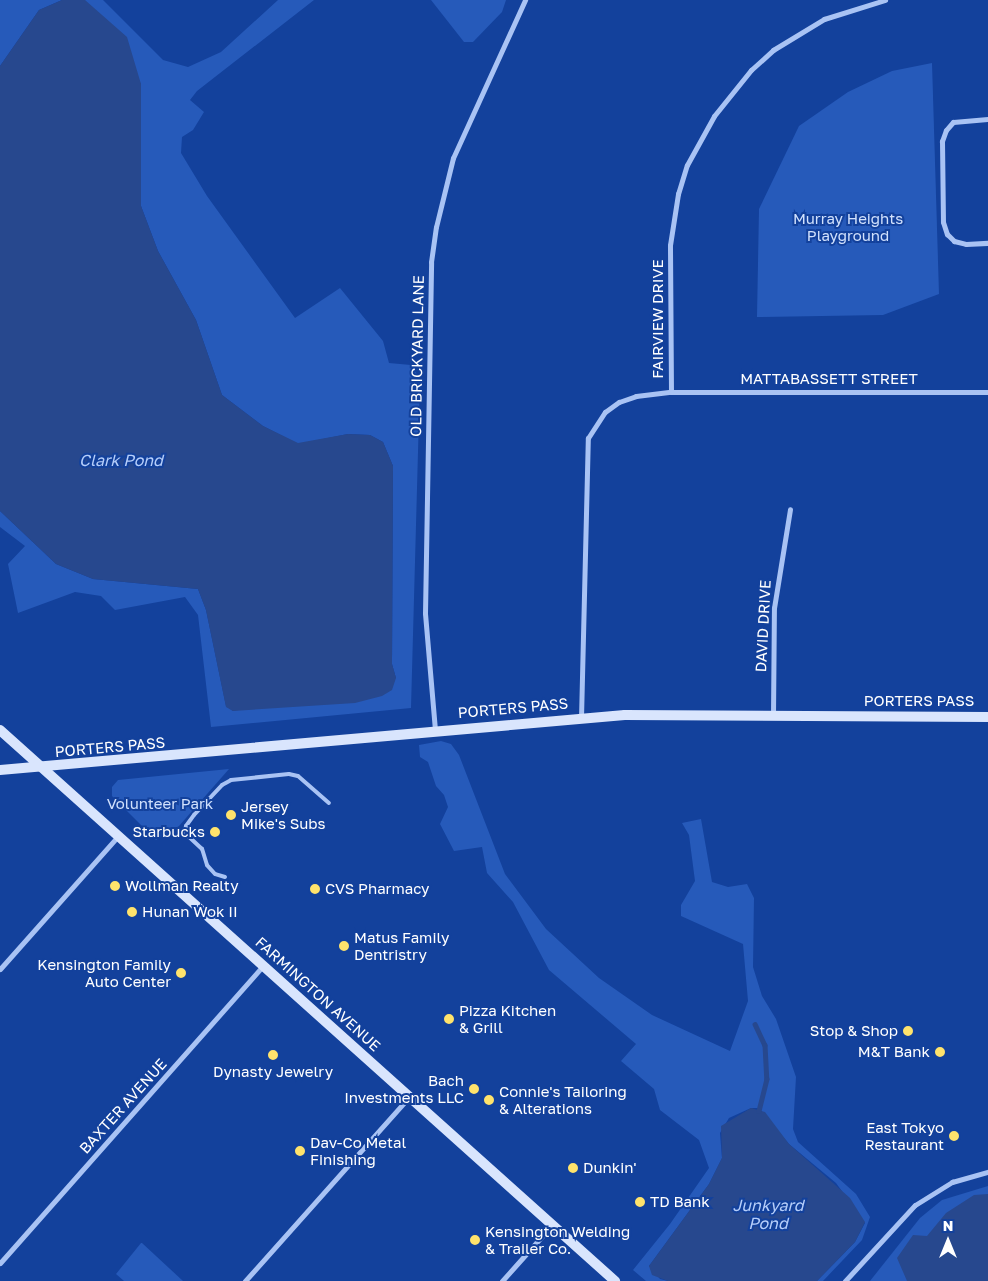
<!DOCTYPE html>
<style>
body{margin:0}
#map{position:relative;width:988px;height:1281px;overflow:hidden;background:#13419c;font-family:"Golos Text",sans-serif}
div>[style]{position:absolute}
.green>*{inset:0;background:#265aba}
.water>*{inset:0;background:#27488e}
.stream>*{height:4.5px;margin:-2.25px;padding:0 2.25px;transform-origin:2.25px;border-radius:2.25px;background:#27488e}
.lane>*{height:4px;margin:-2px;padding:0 2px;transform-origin:2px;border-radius:2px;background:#a9c3f4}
.street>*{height:5px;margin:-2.5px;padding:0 2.5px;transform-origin:2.5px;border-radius:2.5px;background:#a9c3f4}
.secondary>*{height:10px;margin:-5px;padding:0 5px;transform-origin:5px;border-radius:5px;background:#d9e5fd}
.dots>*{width:14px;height:14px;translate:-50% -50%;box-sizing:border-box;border:2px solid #13419c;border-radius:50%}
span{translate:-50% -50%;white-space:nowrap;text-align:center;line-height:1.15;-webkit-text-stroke:4px #13419c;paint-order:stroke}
.park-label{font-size:15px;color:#d1e1fd}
.street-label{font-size:15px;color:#fff}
.poi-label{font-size:15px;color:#fff}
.left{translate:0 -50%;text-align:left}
.right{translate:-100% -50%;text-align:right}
.water-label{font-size:16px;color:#b6cefa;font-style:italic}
.north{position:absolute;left:923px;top:1216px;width:50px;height:50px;-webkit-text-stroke:4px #13419c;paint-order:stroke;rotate:0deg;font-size:14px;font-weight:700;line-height:20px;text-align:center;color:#fff}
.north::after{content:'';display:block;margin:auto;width:18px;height:22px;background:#fff;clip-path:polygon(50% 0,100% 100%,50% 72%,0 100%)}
</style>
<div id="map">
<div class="green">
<div style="clip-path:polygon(0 0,62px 0,39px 10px,0 66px)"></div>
<div style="clip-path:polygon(79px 0,103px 0,163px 60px,188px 67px,221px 52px,278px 0,314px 0,197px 91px,190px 100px,204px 112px,193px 130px,182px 137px,181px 153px,207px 196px,295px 318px,340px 288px,383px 341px,389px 363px,411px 365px,420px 379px,411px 708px,211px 727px,198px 615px,185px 597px,115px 610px,101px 596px,75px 592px,18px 613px,8px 564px,25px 546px,0 527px,0 511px,56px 564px,93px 579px,198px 589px,206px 610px,226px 706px,233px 711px,396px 678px,392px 664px,393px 466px,383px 442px,370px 435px,348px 434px,298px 444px,263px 426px,222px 395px,196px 320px,158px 251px,141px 206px,141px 84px,85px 1px)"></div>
<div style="clip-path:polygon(431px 0,506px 0,502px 12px,473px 42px,464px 42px)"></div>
<div style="clip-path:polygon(932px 63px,939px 294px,883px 315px,757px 317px,759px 209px,799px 126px,848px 92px,892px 71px)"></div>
<div style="clip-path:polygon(441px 741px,451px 744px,459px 755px,505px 874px,546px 929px,599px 978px,652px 1015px,730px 1051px,748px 1001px,743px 944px,681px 916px,681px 905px,695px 881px,689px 835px,682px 823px,701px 819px,712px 882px,728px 887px,747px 884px,754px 898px,753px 967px,762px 996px,776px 1019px,796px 1077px,793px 1129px,798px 1142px,856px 1194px,870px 1217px,862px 1240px,823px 1281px,817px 1281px,855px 1242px,865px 1223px,836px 1183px,789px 1144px,759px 1108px,751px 1108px,729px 1118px,720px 1133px,722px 1158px,709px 1184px,649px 1266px,660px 1279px,668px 1281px,646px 1281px,633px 1270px,670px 1224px,709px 1168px,699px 1140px,660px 1110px,654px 1089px,621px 1061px,636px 1044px,549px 970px,513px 902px,487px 873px,482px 847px,454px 851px,440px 824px,448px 807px,444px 795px,436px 786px,428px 762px,420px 757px,419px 745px)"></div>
<div style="clip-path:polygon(229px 769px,179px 826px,156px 840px,112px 796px,112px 787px,118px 780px)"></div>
<div style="clip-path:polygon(988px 1186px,988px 1281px,870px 1281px,920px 1218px,942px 1200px)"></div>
<div style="clip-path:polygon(141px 1243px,142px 1243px,183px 1281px,124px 1281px,116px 1274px)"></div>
</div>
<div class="water">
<div style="clip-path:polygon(62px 0,85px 0,127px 37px,141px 84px,141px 206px,158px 251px,196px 320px,222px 395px,263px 426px,298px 443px,348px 434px,370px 435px,383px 442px,393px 466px,392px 664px,396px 678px,392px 690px,382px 696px,355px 703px,233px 711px,226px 707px,206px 610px,198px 589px,93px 579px,56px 564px,0 511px,0 66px,39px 10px)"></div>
<div style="clip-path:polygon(751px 1108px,765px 1112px,789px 1144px,850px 1198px,865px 1222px,855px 1242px,817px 1281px,668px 1281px,652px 1275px,649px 1266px,709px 1184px,722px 1158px,721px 1126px)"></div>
<div style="clip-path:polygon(988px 1194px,988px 1281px,907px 1281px,897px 1258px,913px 1235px,927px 1236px,946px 1213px,974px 1195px)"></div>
</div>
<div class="stream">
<div style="left:755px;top:1024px;width:23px;rotate:65deg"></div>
<div style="left:765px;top:1045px;width:34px;rotate:87deg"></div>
<div style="left:767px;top:1079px;width:33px;rotate:104deg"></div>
</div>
<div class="lane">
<div style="left:225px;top:877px;width:10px;rotate:-163deg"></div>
<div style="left:215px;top:874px;width:12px;rotate:-132deg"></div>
<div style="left:207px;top:865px;width:17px;rotate:-107deg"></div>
<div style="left:202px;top:849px;width:23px;rotate:-137deg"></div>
<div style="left:185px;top:833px;width:7px;rotate:-82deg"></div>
<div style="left:186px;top:826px;width:14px;rotate:-54deg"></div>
<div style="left:194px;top:815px;width:41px;rotate:-47deg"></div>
<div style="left:222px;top:785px;width:10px;rotate:-29deg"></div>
<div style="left:231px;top:780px;width:58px;rotate:-5.9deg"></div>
<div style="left:289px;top:774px;width:9px;rotate:13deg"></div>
<div style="left:298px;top:776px;width:41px;rotate:41.1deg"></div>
</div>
<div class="street">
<div style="left:988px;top:119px;width:35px;rotate:175deg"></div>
<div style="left:953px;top:122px;width:11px;rotate:131deg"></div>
<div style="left:946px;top:130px;width:12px;rotate:110deg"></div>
<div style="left:942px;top:141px;width:81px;rotate:89.3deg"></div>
<div style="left:943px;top:222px;width:13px;rotate:72deg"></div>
<div style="left:947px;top:234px;width:10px;rotate:45deg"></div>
<div style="left:954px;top:241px;width:12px;rotate:14deg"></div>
<div style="left:966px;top:244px;width:22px;rotate:-3deg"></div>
<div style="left:671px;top:392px;width:317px"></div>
<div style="left:773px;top:715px;width:107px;rotate:-89.5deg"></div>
<div style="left:774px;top:608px;width:100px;rotate:-80.8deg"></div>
<div style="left:581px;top:718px;width:280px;rotate:-88.6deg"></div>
<div style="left:588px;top:438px;width:31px;rotate:-57deg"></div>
<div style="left:605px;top:412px;width:17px;rotate:-36deg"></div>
<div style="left:619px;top:402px;width:18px;rotate:-19deg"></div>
<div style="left:636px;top:396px;width:35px;rotate:-7deg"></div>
<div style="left:671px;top:392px;width:147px;rotate:-90.4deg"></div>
<div style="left:670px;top:245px;width:52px;rotate:-81.1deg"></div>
<div style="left:678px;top:194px;width:30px;rotate:-73deg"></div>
<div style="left:687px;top:165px;width:56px;rotate:-61.1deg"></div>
<div style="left:714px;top:116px;width:59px;rotate:-51.2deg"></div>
<div style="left:751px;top:70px;width:30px;rotate:-42deg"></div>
<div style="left:773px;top:50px;width:60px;rotate:-31.3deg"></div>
<div style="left:824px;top:19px;width:64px;rotate:-17.3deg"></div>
<div style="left:435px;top:730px;width:117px;rotate:-94.9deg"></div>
<div style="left:425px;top:613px;width:351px;rotate:-89deg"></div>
<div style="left:431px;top:262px;width:35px;rotate:-82deg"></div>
<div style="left:436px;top:227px;width:71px;rotate:-76.2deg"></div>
<div style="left:453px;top:158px;width:174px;rotate:-65.5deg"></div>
<div style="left:0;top:969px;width:178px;rotate:-48.4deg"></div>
<div style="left:0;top:1263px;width:397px;rotate:-48.5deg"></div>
<div style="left:245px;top:1281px;width:246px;rotate:-48.3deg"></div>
<div style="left:502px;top:1281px;width:74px;rotate:-48.3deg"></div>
<div style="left:845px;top:1281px;width:103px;rotate:-47.4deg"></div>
<div style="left:915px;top:1205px;width:44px;rotate:-31.9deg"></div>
<div style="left:952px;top:1182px;width:37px;rotate:-16deg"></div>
</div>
<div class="secondary">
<div style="left:0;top:730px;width:826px;rotate:41.86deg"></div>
<div style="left:0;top:770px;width:627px;rotate:-5.03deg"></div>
<div style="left:625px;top:715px;width:363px;rotate:0.3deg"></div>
</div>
<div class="dots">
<div style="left:231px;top:815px;background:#ffe36c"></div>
<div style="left:215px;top:832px;background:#ffe36c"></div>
<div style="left:115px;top:886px;background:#ffe36c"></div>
<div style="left:315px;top:889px;background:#ffe36c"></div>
<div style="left:132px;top:912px;background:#ffe36c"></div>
<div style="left:344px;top:946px;background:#ffe36c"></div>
<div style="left:181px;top:973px;background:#ffe36c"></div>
<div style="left:449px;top:1019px;background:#ffe36c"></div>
<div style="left:908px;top:1031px;background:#ffe36c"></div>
<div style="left:940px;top:1052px;background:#ffe36c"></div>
<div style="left:273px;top:1055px;background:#ffe36c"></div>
<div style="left:474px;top:1089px;background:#ffe36c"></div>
<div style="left:489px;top:1100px;background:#ffe36c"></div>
<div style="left:954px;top:1136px;background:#ffe36c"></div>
<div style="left:300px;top:1151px;background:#ffe36c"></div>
<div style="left:573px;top:1168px;background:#ffe36c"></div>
<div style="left:640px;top:1202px;background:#ffe36c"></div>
<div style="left:475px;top:1240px;background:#ffe36c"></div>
</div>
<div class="park-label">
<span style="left:848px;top:227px">Murray Heights<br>Playground</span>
<span style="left:160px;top:804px">Volunteer Park</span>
</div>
<div class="street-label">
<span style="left:658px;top:319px;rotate:-90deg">FAIRVIEW DRIVE</span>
<span style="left:417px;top:356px;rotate:-89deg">OLD BRICKYARD LANE</span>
<span style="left:829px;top:379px">MATTABASSETT STREET</span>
<span style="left:763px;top:626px;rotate:-87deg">DAVID DRIVE</span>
<span style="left:919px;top:701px">PORTERS PASS</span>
<span style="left:513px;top:708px;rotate:-5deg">PORTERS PASS</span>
<span style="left:110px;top:747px;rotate:-5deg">PORTERS PASS</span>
<span style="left:318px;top:994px;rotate:42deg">FARMINGTON AVENUE</span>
<span style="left:123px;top:1106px;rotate:-48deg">BAXTER AVENUE</span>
</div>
<div class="poi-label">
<span class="left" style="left:241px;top:815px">Jersey<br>Mike's Subs</span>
<span class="right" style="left:205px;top:832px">Starbucks</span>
<span class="left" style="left:125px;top:886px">Wollman Realty</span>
<span class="left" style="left:325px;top:889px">CVS Pharmacy</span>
<span class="left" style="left:142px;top:912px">Hunan Wok II</span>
<span class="left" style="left:354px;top:946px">Matus Family<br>Dentristry</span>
<span class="right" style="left:171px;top:973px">Kensington Family<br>Auto Center</span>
<span class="left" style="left:459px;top:1019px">Pizza Kitchen<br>&amp; Grill</span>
<span class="right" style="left:898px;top:1031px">Stop &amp; Shop</span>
<span class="right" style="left:930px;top:1052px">M&amp;T Bank</span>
<span style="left:273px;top:1072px">Dynasty Jewelry</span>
<span class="right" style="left:464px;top:1089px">Bach<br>Investments LLC</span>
<span class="left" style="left:499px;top:1100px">Connie's Tailoring<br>&amp; Alterations</span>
<span class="right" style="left:944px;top:1136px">East Tokyo<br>Restaurant</span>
<span class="left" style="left:310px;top:1151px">Dav-Co Metal<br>Finishing</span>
<span class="left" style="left:583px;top:1168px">Dunkin'</span>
<span class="left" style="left:650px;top:1202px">TD Bank</span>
<span class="left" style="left:485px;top:1240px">Kensington Welding<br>&amp; Trailer Co.</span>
</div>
<div class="water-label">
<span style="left:121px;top:460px">Clark Pond</span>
<span style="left:768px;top:1214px">Junkyard<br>Pond</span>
</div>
<div class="north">N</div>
</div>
